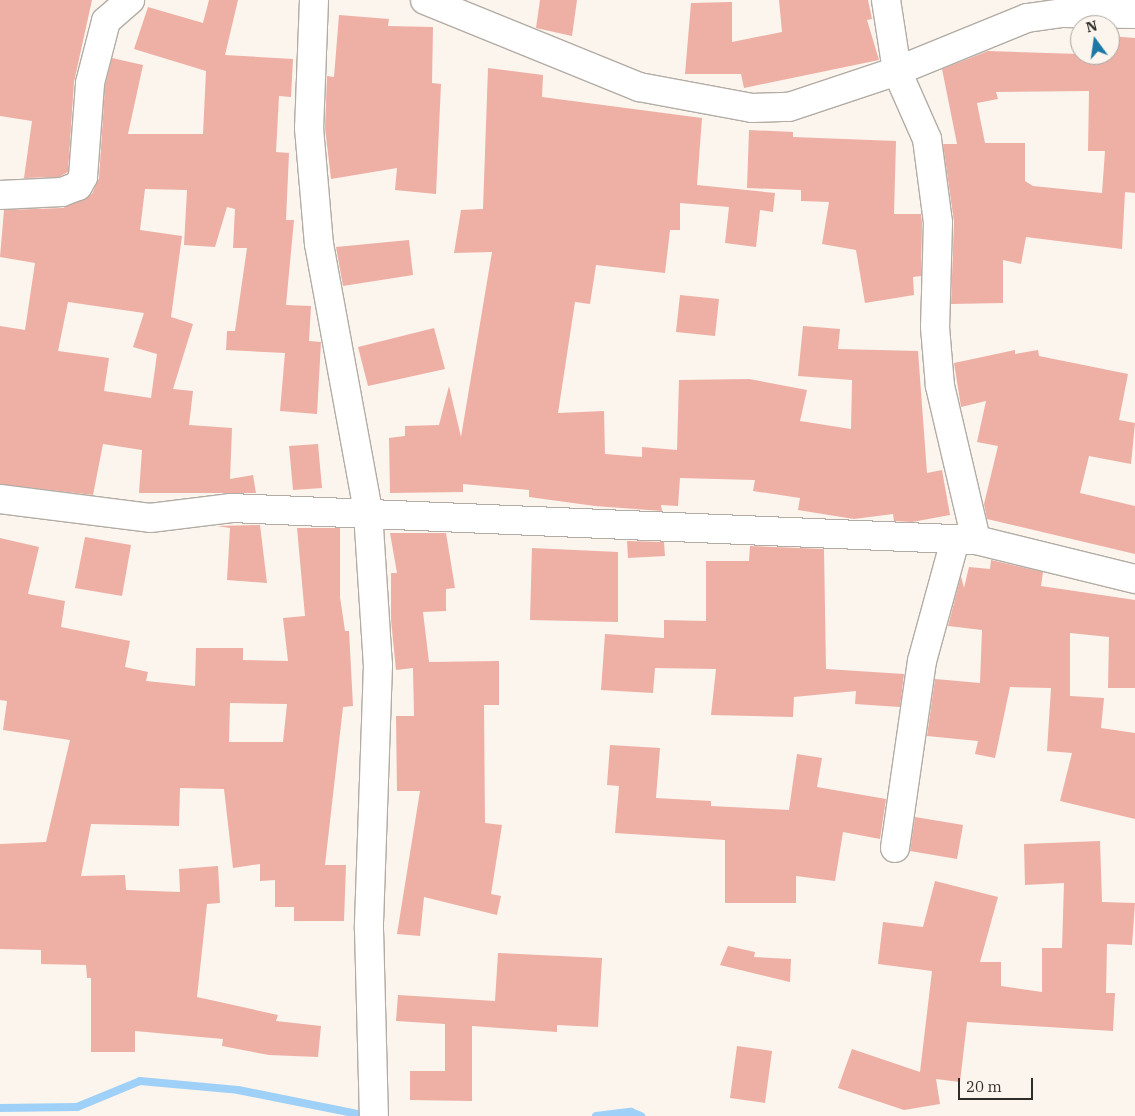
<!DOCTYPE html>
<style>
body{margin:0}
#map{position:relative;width:1135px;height:1116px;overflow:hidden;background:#fbf5ed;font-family:"IBM Plex Serif",serif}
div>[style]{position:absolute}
.stream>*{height:8px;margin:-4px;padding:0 4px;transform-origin:4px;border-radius:4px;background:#9fd0f8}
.building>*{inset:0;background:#eeafa5}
.roads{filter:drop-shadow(1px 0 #b2aca5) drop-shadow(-1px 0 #b2aca5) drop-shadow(0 1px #b2aca5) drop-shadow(0 -1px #b2aca5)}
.minor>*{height:28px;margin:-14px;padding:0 14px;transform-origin:14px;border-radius:14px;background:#fff}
span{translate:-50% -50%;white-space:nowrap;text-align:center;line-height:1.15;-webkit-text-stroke:4.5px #fbf5ed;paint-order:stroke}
.north{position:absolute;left:1070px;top:15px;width:50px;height:50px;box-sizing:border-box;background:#fbf5ed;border:1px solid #a9a59f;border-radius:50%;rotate:346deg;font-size:14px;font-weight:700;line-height:20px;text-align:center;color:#2f2d2a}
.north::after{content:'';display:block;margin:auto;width:18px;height:22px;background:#1a79a6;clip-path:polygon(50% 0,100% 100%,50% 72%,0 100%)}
.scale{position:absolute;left:958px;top:1078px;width:75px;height:22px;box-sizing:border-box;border:2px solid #2f2d2a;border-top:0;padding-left:6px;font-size:15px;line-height:18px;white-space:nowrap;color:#2f2d2a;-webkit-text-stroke:4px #fbf5ed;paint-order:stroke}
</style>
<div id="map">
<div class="stream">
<div style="left:0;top:1108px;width:77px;rotate:-0.7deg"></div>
<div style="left:77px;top:1107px;width:68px;rotate:-22.4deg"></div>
<div style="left:140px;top:1081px;width:98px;rotate:5.2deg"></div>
<div style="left:238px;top:1090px;width:133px;rotate:11.3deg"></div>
<div style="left:596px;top:1116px;width:35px;rotate:-7deg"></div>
<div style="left:631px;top:1112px;width:11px;rotate:22deg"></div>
</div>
<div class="building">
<div style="clip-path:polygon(0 0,92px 0,74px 82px,68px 172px,59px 177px,24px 178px,32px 121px,0 116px)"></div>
<div style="clip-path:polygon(evenodd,209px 0,238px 0,225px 55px,293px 59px,291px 97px,279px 96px,276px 152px,289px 153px,286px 220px,294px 220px,286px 305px,311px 306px,309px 341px,321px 342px,317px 414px,280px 411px,285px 353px,226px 350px,227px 331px,235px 331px,247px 248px,233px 248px,235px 209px,227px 207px,215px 247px,184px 245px,187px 190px,145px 189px,140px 230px,182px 236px,171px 317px,193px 324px,173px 389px,193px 391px,189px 425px,232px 428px,230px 479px,253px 475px,256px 493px,139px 493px,142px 450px,103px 444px,93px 495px,0 484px,0 326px,25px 330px,35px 263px,0 257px,4px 210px,63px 208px,92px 194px,99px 178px,105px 86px,112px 58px,143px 65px,128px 134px,203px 134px,206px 71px,134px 49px,148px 7px,203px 23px,209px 0,68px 302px,144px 313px,133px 347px,157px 354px,151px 398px,104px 391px,109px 358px,58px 351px,68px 302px)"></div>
<div style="clip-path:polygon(540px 0,577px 0,572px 36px,536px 28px)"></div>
<div style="clip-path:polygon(779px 0,868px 0,872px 19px,867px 20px,879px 60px,744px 88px,741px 74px,685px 74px,691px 3px,732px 2px,732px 42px,782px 32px)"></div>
<div style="clip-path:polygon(339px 15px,389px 19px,388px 26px,433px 27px,432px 83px,441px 84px,436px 194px,395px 190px,397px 168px,331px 179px,325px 128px,327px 76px,334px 77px)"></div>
<div style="clip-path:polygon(evenodd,1110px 36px,1135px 38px,1135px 193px,1125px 192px,1122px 249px,1026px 237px,1021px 264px,1003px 260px,1003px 303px,951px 304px,954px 222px,943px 144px,957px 144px,942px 69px,988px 51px,1110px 55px,1110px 36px,1089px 91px,1088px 151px,1105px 151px,1102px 193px,1033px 186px,1025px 181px,1025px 143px,985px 143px,977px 103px,998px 99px,996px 92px,1089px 91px)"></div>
<div style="clip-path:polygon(488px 68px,543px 75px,542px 97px,702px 118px,697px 185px,775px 193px,773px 212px,760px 210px,756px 247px,725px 243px,729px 207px,680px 203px,680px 230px,670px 230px,665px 273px,596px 265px,590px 304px,575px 302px,558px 413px,604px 411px,605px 454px,642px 457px,642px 447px,677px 450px,679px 380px,749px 379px,807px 390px,800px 421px,851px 429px,852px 380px,798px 376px,803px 326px,840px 329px,838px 349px,918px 351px,927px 473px,942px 470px,950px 515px,912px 522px,894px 521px,893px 514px,854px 519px,798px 510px,800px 498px,753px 491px,755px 480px,680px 478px,678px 506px,661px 505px,662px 511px,595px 506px,529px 497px,529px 490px,463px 484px,463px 492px,390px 493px,389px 438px,405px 436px,405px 426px,439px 425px,449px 386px,461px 437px,492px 252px,454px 253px,461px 210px,483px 209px)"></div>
<div style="clip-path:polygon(749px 130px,793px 132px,793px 137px,896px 141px,894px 214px,921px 214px,922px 223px,921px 276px,913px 277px,914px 295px,865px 303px,856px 250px,822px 244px,829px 202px,801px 201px,801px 190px,747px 188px)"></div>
<div style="clip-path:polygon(409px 240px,413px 275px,343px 286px,336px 247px)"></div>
<div style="clip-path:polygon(680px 295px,719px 299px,715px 336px,676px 332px)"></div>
<div style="clip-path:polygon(434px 328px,445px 369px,368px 386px,358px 347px)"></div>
<div style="clip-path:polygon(1015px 350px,1015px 354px,1038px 350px,1039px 356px,1128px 374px,1119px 420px,1135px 423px,1131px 464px,1089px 456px,1080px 493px,1135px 506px,1135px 554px,987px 519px,984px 504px,998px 446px,977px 442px,986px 401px,961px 407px,954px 363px)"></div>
<div style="clip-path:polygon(318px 444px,322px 488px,293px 490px,289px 446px)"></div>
<div style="clip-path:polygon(260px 525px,267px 583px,227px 580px,230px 528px,217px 526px)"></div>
<div style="clip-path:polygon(evenodd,297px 528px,340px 528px,340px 597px,345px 631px,349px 631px,353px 706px,343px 707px,325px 865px,346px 865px,344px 921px,294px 921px,294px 907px,275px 907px,275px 880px,260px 881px,260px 864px,233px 868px,224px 789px,180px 788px,179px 826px,91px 824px,81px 876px,125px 875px,126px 890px,180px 892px,179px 869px,218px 866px,220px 903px,207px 904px,197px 997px,278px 1015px,276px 1021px,321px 1026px,318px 1057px,269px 1055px,222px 1046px,223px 1039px,135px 1031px,135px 1052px,91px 1052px,91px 978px,87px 978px,86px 965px,41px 964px,41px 950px,0 949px,0 844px,46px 842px,70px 740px,3px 730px,7px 701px,0 700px,0 538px,39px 547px,28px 594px,65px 601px,61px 627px,130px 641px,125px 667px,148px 672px,146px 681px,195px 686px,196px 648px,243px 648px,243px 660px,288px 661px,283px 618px,305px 616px,297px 528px,230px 703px,287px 704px,283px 742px,229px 742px,230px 703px)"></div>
<div style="clip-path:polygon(390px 533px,446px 533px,455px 588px,446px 589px,446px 611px,423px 612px,429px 662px,499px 661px,499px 705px,484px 705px,485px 823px,502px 825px,491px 894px,501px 896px,497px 915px,424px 897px,420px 936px,397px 934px,420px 791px,397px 791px,396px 716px,414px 716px,413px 668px,396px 670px,391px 620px,391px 573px,397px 573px)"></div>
<div style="clip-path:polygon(85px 537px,131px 545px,122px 596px,75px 588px)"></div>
<div style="clip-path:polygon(627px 541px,664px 542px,665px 556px,628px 558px)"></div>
<div style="clip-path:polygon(750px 546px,824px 549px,826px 669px,904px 674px,900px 707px,855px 704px,856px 691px,794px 697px,793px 717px,711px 715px,716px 669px,655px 668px,653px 693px,601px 690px,605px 634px,664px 638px,664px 620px,706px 621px,706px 561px,749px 561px)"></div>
<div style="clip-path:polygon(532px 548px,618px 552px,618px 622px,530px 620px)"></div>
<div style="clip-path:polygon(991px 560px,1043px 572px,1041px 586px,1135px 600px,1135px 688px,1108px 688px,1109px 637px,1070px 633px,1070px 696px,1104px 698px,1101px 728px,1135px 733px,1135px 819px,1060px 801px,1072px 753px,1047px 751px,1051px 688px,1010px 687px,995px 758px,975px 754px,978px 741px,927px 736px,935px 679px,980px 683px,982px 630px,948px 626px,961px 576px,964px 588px,969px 567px,990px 569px)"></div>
<div style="clip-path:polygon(610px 745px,660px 748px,656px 798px,711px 801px,711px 806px,789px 810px,797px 754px,822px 758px,817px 787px,886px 799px,880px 839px,843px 832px,835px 881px,796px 876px,796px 903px,725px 903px,725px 840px,615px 833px,619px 786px,607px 785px)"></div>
<div style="clip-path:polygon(915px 817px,963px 825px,957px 859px,910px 851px)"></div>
<div style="clip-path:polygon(1100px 841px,1102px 902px,1135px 903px,1132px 945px,1107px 944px,1106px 993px,1115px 993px,1113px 1031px,967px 1022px,960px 1082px,936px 1079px,940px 1104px,904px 1110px,838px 1088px,852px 1049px,920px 1072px,932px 971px,878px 964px,883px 922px,923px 927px,935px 881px,998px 897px,980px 962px,1001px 962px,1001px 986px,1042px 992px,1042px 948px,1062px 948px,1064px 883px,1025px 885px,1024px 844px)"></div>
<div style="clip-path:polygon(728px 946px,755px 952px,754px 957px,791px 959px,790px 982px,720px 965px)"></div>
<div style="clip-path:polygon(498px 953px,602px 958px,598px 1027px,557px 1025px,557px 1032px,472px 1026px,472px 1101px,410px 1100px,410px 1071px,445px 1071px,445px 1024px,396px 1021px,398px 995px,495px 1001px)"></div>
<div style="clip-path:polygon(737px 1046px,772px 1051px,765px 1103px,730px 1098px)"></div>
</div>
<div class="roads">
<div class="minor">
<div style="left:314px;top:0;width:128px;rotate:92.2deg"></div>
<div style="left:309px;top:128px;width:116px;rotate:85.1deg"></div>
<div style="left:319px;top:244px;width:272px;rotate:79.6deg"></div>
<div style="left:368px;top:512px;width:153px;rotate:86.3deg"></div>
<div style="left:378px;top:665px;width:264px;rotate:92deg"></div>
<div style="left:369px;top:929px;width:187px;rotate:88.5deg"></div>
<div style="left:425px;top:0;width:231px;rotate:22.1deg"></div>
<div style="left:639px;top:87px;width:115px;rotate:10.5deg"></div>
<div style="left:752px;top:108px;width:37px;rotate:-2deg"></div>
<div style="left:789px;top:107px;width:114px;rotate:-18.4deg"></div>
<div style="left:897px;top:71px;width:140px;rotate:-22.2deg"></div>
<div style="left:1027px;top:18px;width:36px;rotate:-8deg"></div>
<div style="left:1063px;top:13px;width:72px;rotate:0.8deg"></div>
<div style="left:886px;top:0;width:72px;rotate:81.2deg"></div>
<div style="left:897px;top:71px;width:74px;rotate:66.2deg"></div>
<div style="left:927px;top:139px;width:84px;rotate:82.5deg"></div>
<div style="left:938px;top:222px;width:105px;rotate:91.6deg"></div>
<div style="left:935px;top:327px;width:59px;rotate:85.2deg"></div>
<div style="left:940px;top:386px;width:158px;rotate:76.8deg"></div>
<div style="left:0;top:195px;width:62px;rotate:-2.8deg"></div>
<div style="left:62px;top:192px;width:17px;rotate:-21deg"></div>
<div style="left:78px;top:186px;width:10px;rotate:-61deg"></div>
<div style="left:83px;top:177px;width:94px;rotate:-85.7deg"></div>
<div style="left:90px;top:83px;width:64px;rotate:-75.5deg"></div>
<div style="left:106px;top:21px;width:32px;rotate:-41deg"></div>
<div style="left:0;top:499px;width:151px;rotate:7.2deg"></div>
<div style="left:150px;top:518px;width:82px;rotate:-7deg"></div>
<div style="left:231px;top:508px;width:746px;rotate:2.46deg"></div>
<div style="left:976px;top:540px;width:164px;rotate:13.8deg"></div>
<div style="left:895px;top:848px;width:189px;rotate:-81.8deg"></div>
<div style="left:922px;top:661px;width:125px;rotate:-74.7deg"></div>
</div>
</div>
<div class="north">N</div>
<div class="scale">20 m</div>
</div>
